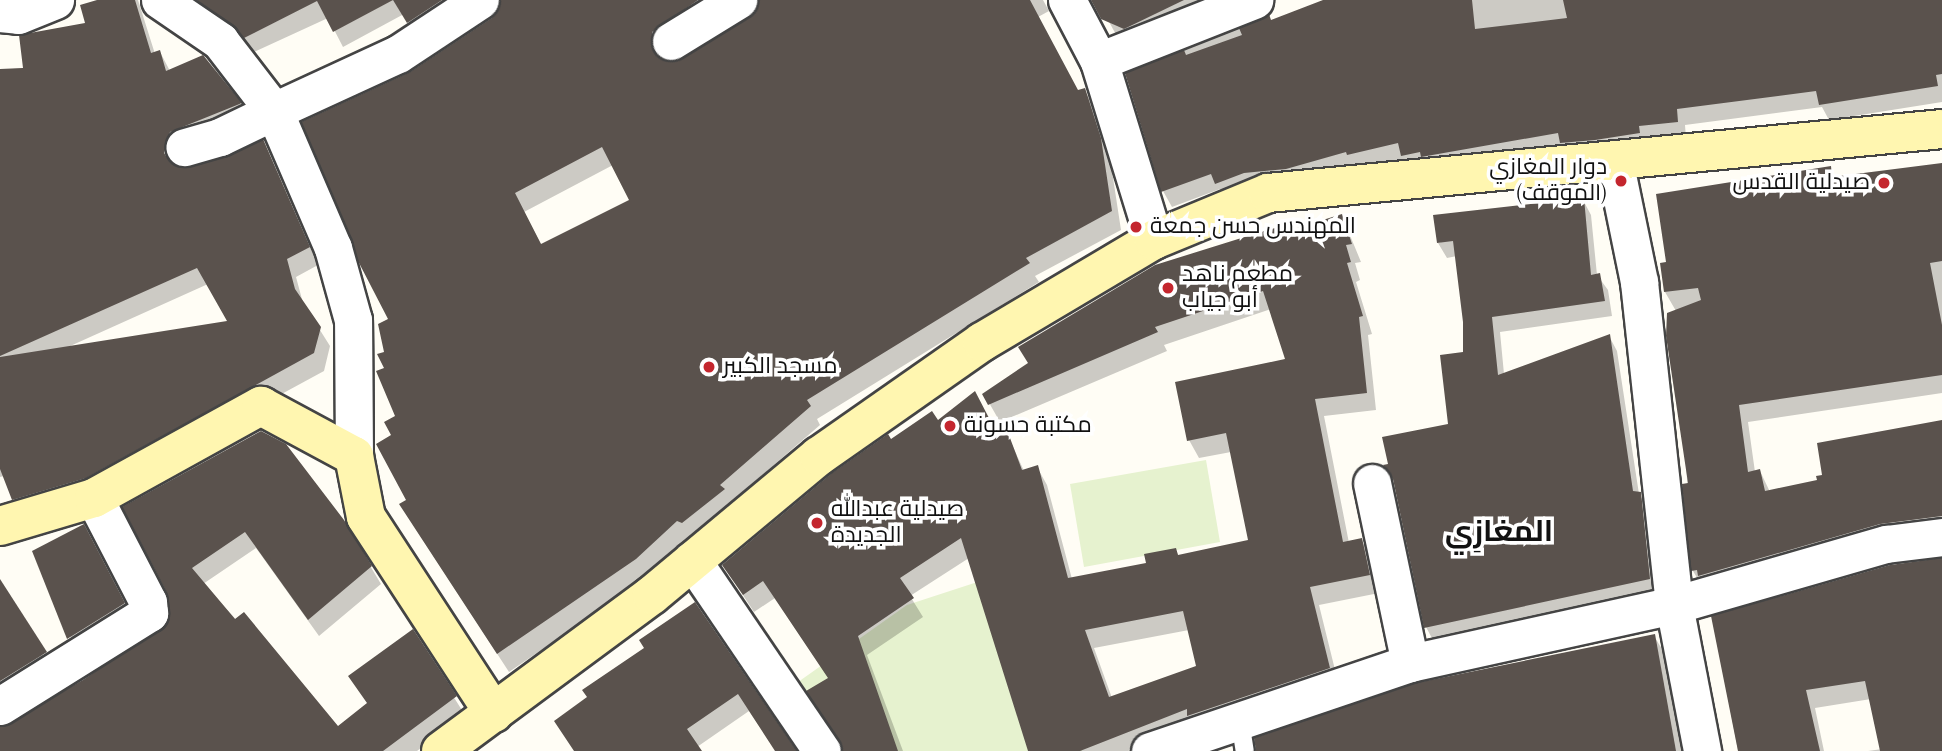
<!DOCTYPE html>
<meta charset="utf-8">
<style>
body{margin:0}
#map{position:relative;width:1942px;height:751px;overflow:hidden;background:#fffdf5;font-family:Spectral,Cairo,serif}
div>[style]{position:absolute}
.pitch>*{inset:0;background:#e6f2cf}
.shadow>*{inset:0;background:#0003}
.building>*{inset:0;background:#5a524d}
.roads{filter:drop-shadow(2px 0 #444) drop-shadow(-2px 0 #444) drop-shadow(0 2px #444) drop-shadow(0 -2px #444)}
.lane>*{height:18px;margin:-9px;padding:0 9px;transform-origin:9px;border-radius:9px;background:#fff}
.street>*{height:37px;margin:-18.5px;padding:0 18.5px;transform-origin:18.5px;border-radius:18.5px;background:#fff}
.secondary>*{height:38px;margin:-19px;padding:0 19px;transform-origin:19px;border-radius:19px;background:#fff6b0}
.dots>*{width:19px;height:19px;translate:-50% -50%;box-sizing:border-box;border:4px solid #fff;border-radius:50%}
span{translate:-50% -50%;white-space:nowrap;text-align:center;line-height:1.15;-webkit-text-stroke:7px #fff;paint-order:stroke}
.poi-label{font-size:23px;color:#111}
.right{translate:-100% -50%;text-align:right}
.left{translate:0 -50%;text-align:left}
.district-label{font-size:30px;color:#111;font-weight:700}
</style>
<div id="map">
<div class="pitch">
<div style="clip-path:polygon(1206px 460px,1220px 542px,1084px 567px,1070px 484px)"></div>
<div style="clip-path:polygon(1023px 567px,1082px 751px,831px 751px,791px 687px,907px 605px)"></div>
</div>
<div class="shadow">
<div style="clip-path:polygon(evenodd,103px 0,138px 0,155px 54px,160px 52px,170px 71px,202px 57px,240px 104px,250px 121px,179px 149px,175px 165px,189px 169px,263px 142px,318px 265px,296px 277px,303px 303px,330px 346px,324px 371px,96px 495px,24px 516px,4px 476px,0 477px,0 70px,25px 68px,87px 24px,103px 0,208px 284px,229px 322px,68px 347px,208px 284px)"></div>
<div style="clip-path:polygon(194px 0,476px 0,417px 38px,404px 14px,343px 47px,328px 18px,254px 52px,200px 10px)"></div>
<div style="clip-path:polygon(evenodd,514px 0,738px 0,662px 50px,662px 61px,682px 61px,751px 19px,758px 10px,758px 0,1043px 0,1049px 11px,1038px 17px,1078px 92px,1084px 90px,1095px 108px,1110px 158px,1121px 230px,1035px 276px,1039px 282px,817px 419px,820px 425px,731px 502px,734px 508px,693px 541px,688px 538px,646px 578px,509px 672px,412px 523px,394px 436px,397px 417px,386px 369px,410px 73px,514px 0,613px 165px,632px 200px,542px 246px,524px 212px,613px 165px)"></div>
<div style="clip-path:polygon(1097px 0,1246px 0,1119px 40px)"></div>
<div style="clip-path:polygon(1328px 0,1942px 0,1942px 102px,1829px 120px,1822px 107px,1685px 125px,1686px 138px,1412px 171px,1405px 159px,1225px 199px,1220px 189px,1172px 207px,1163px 191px,1127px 74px,1268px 16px,1271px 22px)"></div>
<div style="clip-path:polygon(1942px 164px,1942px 393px,1748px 422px,1755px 472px,1760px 471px,1770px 492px,1819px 482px,1942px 422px,1942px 534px,1703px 588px,1693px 571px,1676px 311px,1665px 292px,1662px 265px,1830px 168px,1836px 179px)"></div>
<div style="clip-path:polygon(1583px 200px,1591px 215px,1597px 275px,1608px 290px,1612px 316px,1500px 332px,1504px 374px,1609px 336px,1617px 351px,1639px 494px,1648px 509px,1658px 594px,1434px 642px,1426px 627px,1395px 483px,1386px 467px,1450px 425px,1465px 353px,1465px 322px,1457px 256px,1447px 258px,1438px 243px)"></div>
<div style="clip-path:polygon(evenodd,1342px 216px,1361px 262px,1355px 263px,1360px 280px,1356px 282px,1372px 334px,1368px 335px,1376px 410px,1324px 416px,1349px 543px,1361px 540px,1372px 558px,1379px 593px,1319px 605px,1339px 686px,1128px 751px,1030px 751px,969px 558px,910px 596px,923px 617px,867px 655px,903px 751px,844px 751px,829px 679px,775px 598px,754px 612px,724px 566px,891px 442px,938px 422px,990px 422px,1009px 438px,1024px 471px,1037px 467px,1047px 485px,1072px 579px,1148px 564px,1175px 550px,1179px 556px,1250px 542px,1231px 452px,1199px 458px,1189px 440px,1287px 361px,1271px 309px,1164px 345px,1167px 351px,1000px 422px,984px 394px,1291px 231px,1342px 216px,1189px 630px,1198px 667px,1112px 698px,1094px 648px,1189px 630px)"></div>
<div style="clip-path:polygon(125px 508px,343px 521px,381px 584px,319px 636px,256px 548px,203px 584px,337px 728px,367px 705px,412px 631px,465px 715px,417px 751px,0 751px,0 726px,12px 726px,162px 632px,172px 612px,169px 592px)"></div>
<div style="clip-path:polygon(95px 547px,136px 625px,81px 659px,34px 552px)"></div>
<div style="clip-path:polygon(1942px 560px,1942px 751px,1868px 751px,1882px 749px,1871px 699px,1815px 708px,1824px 751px,1738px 751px,1713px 617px)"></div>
<div style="clip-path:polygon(0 584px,52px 672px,0 705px)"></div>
<div style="clip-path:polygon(695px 605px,794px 751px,776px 751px,749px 711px,697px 747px,700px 751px,574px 751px,588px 698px)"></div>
<div style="clip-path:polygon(1654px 636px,1665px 654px,1684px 751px,1257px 751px)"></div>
</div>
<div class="building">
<div style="clip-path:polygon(97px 0,135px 0,151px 53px,160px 50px,166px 71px,203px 55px,242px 103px,170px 132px,164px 153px,170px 162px,189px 167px,263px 139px,310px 247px,287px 259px,295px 289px,321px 327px,314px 353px,86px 478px,12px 500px,0 469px,0 357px,227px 321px,197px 268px,0 356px,0 69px,23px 68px,19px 35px,85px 23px,80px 5px)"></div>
<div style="clip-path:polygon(197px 0,393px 0,333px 32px,317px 1px,244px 38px)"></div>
<div style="clip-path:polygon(393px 0,442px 0,407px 23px)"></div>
<div style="clip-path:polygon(evenodd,501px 0,698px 0,652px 32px,654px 52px,671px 62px,749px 18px,759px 0,1030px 0,1078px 90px,1085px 88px,1101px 138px,1112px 211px,1026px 258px,1030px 263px,807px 400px,811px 406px,720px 485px,725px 489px,682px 523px,677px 521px,636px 559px,497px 654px,399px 504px,406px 500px,376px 444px,391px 435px,384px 422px,395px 416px,376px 371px,384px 368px,377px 354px,384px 352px,378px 324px,388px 319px,358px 261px,301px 122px,410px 72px,492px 18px,501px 0,602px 147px,629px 200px,541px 244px,515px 193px,602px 147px)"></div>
<div style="clip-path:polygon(1091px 0,1184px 0,1124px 29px,1101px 19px)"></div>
<div style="clip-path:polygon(1323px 0,1472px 0,1475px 29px,1567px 18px,1563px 0,1942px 0,1942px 74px,1936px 75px,1938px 86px,1819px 105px,1816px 91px,1677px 109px,1678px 122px,1639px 126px,1640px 133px,1595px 140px,1560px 143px,1558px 133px,1421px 157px,1420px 152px,1401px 156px,1398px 143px,1347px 155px,1346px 152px,1286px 169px,1244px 173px,1215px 184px,1211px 174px,1161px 192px,1125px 73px,1184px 50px,1186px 55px,1242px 35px,1239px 28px,1269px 14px,1271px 20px)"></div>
<div style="clip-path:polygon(1942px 163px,1942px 261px,1930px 263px,1942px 325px,1942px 375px,1739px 405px,1748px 472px,1760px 469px,1765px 491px,1817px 480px,1816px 476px,1822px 475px,1817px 443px,1942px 420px,1942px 516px,1880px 524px,1698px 576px,1697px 570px,1691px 571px,1682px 484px,1688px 483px,1666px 336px,1667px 313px,1701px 300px,1698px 288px,1664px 292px,1660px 263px,1666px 262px,1656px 194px,1831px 166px,1832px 177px)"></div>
<div style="clip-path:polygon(1584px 198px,1591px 275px,1600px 273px,1605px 301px,1492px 317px,1498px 375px,1610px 334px,1633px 491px,1641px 492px,1650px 579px,1424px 628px,1393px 479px,1383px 465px,1388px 464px,1382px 437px,1448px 424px,1440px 355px,1463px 352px,1463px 322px,1453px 241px,1437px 243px,1433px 215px)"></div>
<div style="clip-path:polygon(evenodd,1342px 214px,1352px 244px,1346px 245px,1351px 262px,1347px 263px,1363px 316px,1359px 317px,1367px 393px,1315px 399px,1343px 542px,1362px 538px,1370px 575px,1310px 587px,1330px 668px,1187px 716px,1187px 709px,1080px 751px,1028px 751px,961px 538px,900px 578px,914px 598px,858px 636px,898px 751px,843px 751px,806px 691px,828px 678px,763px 581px,743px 595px,722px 565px,832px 473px,888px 434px,891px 439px,932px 411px,938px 420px,975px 391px,990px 420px,996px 419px,1010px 438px,1022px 470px,1038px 465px,1068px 578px,1146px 563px,1144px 554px,1176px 548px,1178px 555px,1248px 540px,1226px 433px,1187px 441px,1175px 382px,1285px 359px,1263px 291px,1155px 327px,1158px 332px,988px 405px,982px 394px,1028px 363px,1018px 347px,1155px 265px,1267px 230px,1289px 225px,1291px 230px,1342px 214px,1183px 611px,1196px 666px,1109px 697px,1085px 630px,1183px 611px)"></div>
<div style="clip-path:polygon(261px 431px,286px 444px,344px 520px,372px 566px,308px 620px,245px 532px,192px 568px,235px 619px,244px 612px,338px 726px,367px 703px,348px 676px,413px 629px,457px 696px,383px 751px,0 751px,0 727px,83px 680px,167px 623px,167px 593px,122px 507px)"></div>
<div style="clip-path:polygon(84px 524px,125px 603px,67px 639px,32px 551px)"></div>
<div style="clip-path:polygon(1942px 558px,1942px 751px,1880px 751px,1865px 681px,1806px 690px,1820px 751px,1738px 751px,1711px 616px,1890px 565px)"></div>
<div style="clip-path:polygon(0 579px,47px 652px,0 681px)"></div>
<div style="clip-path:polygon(695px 602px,797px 751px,775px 751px,738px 694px,687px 729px,702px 751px,574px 751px,554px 721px,587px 697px,582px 690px,644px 648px,639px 640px)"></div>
<div style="clip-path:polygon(1655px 634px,1676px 751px,1256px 751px,1254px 738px,1416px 683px)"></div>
</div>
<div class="roads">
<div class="lane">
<div style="left:1240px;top:721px;width:30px;rotate:81deg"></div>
</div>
<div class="street">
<div style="left:160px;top:0;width:73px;rotate:34.3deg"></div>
<div style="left:220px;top:41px;width:88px;rotate:52.4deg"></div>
<div style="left:274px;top:111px;width:60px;rotate:154.3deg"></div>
<div style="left:220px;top:137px;width:37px;rotate:164deg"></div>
<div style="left:1067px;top:0;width:69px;rotate:62.3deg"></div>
<div style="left:1099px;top:61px;width:187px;rotate:72.9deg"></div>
<div style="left:0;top:13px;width:18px;rotate:6deg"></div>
<div style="left:18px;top:15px;width:40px;rotate:-22deg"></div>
<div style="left:671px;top:41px;width:79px;rotate:-31.5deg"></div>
<div style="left:1099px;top:61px;width:167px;rotate:-21.5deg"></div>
<div style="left:1614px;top:160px;width:125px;rotate:78.4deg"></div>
<div style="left:1639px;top:282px;width:325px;rotate:83.8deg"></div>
<div style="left:1674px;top:605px;width:149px;rotate:79.1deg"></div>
<div style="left:354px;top:456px;width:136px;rotate:-90.4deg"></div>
<div style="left:353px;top:320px;width:75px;rotate:-105.5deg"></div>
<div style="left:333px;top:248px;width:149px;rotate:-113.3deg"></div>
<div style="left:274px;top:111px;width:136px;rotate:-24.7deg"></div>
<div style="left:398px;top:54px;width:98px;rotate:-33.4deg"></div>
<div style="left:1372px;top:483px;width:184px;rotate:78.1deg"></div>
<div style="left:692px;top:560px;width:231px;rotate:55.8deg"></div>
<div style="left:0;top:706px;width:176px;rotate:-32deg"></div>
<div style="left:149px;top:613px;width:11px;rotate:-95deg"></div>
<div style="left:148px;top:602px;width:117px;rotate:-117.4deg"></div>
<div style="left:1150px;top:751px;width:274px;rotate:-18.7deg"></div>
<div style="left:1410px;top:663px;width:270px;rotate:-12.4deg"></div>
<div style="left:1674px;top:605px;width:221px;rotate:-16.1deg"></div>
<div style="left:1886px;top:544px;width:56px;rotate:-7.1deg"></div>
</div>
<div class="secondary">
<div style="left:0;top:526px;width:98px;rotate:-16.6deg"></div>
<div style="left:94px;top:498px;width:191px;rotate:-28.9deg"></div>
<div style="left:261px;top:406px;width:106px;rotate:28.3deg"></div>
<div style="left:354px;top:456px;width:62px;rotate:78.9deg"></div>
<div style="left:366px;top:517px;width:234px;rotate:56.9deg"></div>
<div style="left:441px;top:751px;width:262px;rotate:-36.5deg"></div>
<div style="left:652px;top:595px;width:217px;rotate:-39.8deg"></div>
<div style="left:819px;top:456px;width:199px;rotate:-35deg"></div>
<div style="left:982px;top:342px;width:200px;rotate:-30.7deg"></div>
<div style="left:1154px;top:240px;width:123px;rotate:-22.4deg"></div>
<div style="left:1268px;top:193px;width:677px;rotate:-5.42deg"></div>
</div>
</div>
<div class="dots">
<div style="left:1621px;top:181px;background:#c4262e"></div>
<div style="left:1884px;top:183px;background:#c4262e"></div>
<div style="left:1136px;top:227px;background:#c4262e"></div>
<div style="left:1168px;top:288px;background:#c4262e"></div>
<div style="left:709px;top:367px;background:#c4262e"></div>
<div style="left:950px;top:426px;background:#c4262e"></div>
<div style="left:817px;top:523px;background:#c4262e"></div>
</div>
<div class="poi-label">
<span class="right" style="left:1607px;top:181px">دوار المغازي<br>(الموقف)</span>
<span class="right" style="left:1870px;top:183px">صيدلية القدس</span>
<span class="left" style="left:1150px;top:227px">المهندس حسن جمعة</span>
<span class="left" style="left:1182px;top:288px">مطعم ناهد<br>أبو جياب</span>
<span class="left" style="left:723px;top:367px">مسجد الكبير</span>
<span class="left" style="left:964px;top:426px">مكتبة حسونة</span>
<span class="left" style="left:831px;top:523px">صيدلية عبدالله<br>الجديدة</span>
</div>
<div class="district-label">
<span style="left:1499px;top:532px">المغازِي</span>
</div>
</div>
